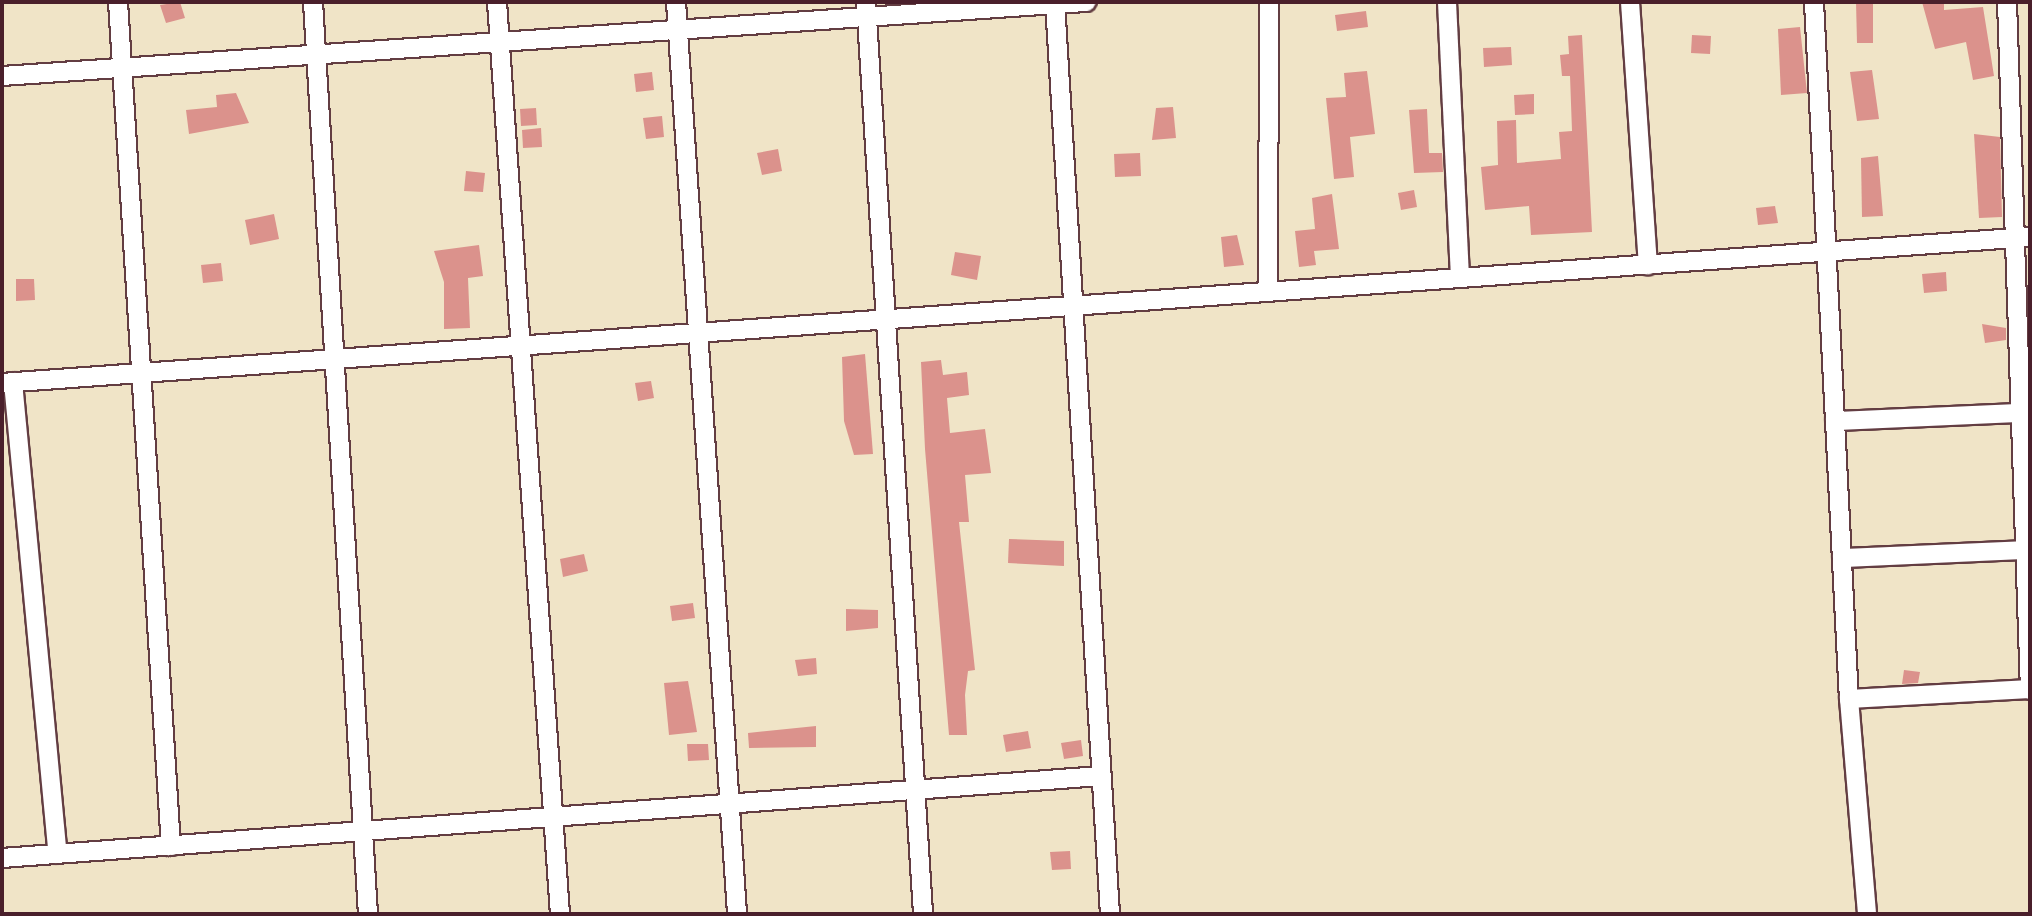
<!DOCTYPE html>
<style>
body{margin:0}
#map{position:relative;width:2032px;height:916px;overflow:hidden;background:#f0e4c7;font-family:"Playpen Sans",sans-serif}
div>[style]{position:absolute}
.building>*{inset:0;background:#db928c}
.roads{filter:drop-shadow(2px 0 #633d42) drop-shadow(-2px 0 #633d42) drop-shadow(0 2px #633d42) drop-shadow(0 -2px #633d42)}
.street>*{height:18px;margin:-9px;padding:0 9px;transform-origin:9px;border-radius:9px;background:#fff}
span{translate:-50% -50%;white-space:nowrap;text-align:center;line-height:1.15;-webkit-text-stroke:8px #fdfcf7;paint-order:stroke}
.frame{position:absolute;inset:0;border:4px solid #4a1f2b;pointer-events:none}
</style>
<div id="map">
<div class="building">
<div style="clip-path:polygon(180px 2px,185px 18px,166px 23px,160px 5px)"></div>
<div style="clip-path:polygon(1856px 2px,1873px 2px,1873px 43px,1857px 43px)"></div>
<div style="clip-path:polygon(1922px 2px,1944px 2px,1944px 10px,1983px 7px,1994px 76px,1973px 80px,1966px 42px,1935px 49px)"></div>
<div style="clip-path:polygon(1366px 11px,1368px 27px,1337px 31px,1335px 15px)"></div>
<div style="clip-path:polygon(1800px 27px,1807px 93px,1781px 95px,1778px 29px)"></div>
<div style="clip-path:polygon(1582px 35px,1592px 232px,1531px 235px,1529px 206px,1485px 210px,1481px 167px,1498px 165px,1497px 121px,1516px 120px,1517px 163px,1561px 159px,1559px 132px,1572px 131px,1570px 76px,1562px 76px,1560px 55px,1569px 54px,1568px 36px)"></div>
<div style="clip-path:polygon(1692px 35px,1711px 36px,1710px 54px,1691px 53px)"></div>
<div style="clip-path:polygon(1511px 47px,1512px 65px,1484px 67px,1483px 48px)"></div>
<div style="clip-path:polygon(1872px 70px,1879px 119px,1857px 121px,1850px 72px)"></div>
<div style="clip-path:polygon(1367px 71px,1375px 134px,1350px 137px,1354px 177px,1334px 179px,1326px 98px,1346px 97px,1344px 73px)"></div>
<div style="clip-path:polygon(652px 72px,654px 90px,636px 92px,634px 74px)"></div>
<div style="clip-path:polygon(236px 93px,249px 123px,189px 134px,186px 110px,217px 107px,216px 95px)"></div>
<div style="clip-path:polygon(1534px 94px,1534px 114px,1515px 115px,1514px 95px)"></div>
<div style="clip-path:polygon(1173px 107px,1176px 138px,1152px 140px,1156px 108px)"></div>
<div style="clip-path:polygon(536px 108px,537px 125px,521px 126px,520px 109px)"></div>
<div style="clip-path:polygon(1427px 109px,1429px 153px,1442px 153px,1443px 172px,1414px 173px,1409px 110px)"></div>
<div style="clip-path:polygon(662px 116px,664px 137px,646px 139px,643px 118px)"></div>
<div style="clip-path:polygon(541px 128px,542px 147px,523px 148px,522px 130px)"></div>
<div style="clip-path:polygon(1974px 134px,2000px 137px,2002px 217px,1979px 218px)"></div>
<div style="clip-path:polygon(778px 149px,782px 171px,762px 175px,757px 153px)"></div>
<div style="clip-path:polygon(1140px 153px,1141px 176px,1115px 177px,1114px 154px)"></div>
<div style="clip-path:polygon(1878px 156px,1883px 216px,1862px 217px,1861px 158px)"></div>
<div style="clip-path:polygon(466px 171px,485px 173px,483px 192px,464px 191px)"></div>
<div style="clip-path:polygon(1414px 190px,1417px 207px,1401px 210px,1398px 193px)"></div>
<div style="clip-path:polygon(1332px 194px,1339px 249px,1314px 251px,1316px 265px,1299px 267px,1295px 231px,1315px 229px,1312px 198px)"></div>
<div style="clip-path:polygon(1775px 206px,1778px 223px,1758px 225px,1756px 208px)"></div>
<div style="clip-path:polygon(274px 214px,279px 239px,250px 245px,245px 220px)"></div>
<div style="clip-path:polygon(1237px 235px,1244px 265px,1224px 267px,1221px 237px)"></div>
<div style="clip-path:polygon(479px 245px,483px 276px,468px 278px,470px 328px,444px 329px,444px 282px,434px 251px)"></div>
<div style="clip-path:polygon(955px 252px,981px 256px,977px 280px,951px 275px)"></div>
<div style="clip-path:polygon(221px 263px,223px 281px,203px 283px,201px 265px)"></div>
<div style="clip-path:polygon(1946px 272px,1947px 291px,1924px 293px,1922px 274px)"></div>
<div style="clip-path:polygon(16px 279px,34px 279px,35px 300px,16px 301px)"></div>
<div style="clip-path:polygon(1982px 324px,2006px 328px,2006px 340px,1985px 343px)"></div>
<div style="clip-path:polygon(865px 354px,873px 454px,854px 455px,844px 421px,842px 357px)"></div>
<div style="clip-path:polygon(941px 360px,943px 375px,967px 372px,969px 395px,947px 398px,950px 433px,985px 429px,991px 473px,965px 475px,969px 522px,959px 522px,975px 670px,968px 671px,965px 695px,967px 735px,949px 735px,925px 449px,921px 362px)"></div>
<div style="clip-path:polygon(651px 381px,654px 398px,638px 401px,635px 383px)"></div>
<div style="clip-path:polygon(1009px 539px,1064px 541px,1064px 566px,1008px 563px)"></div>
<div style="clip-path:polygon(584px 554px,588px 571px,563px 577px,560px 559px)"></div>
<div style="clip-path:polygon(693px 603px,695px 618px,672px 621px,670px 606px)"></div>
<div style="clip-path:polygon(846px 609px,878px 610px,878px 628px,846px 631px)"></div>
<div style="clip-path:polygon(816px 658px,817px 674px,798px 676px,795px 660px)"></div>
<div style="clip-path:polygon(1904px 670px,1920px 672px,1918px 683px,1902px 684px)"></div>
<div style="clip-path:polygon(688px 681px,697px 732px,669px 735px,664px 683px)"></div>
<div style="clip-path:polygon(816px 726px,816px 747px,749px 748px,748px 733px)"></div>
<div style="clip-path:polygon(1028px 731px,1031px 748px,1006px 752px,1003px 735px)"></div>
<div style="clip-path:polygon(1081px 740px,1083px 756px,1064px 759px,1061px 743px)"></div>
<div style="clip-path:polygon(687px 744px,708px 744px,709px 760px,688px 761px)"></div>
<div style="clip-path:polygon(1070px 851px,1071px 869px,1052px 870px,1050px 852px)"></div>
</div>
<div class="roads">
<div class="street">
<div style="left:118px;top:2px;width:846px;rotate:86.41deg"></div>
<div style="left:313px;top:2px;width:914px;rotate:86.55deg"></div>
<div style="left:497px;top:2px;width:914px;rotate:86.05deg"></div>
<div style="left:676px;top:2px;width:914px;rotate:86.17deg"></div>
<div style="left:866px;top:2px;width:914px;rotate:86.42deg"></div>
<div style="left:1055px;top:2px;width:914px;rotate:86.55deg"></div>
<div style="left:1447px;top:2px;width:276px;rotate:87.3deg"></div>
<div style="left:1630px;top:2px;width:264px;rotate:86.1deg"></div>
<div style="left:1814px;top:2px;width:698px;rotate:87.13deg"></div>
<div style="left:1849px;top:699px;width:216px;rotate:85.2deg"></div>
<div style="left:2007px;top:2px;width:688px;rotate:88.09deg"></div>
<div style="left:2px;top:76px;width:1087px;rotate:-3.91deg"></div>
<div style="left:1268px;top:292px;width:290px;rotate:-89.8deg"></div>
<div style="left:13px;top:382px;width:474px;rotate:84.6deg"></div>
<div style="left:2px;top:383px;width:2033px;rotate:-4.12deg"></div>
<div style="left:1835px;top:421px;width:185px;rotate:-2.5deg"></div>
<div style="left:1842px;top:558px;width:183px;rotate:-2.5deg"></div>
<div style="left:1849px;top:699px;width:181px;rotate:-3.2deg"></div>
<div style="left:2px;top:858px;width:1100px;rotate:-4.27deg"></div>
</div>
</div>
<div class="frame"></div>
</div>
